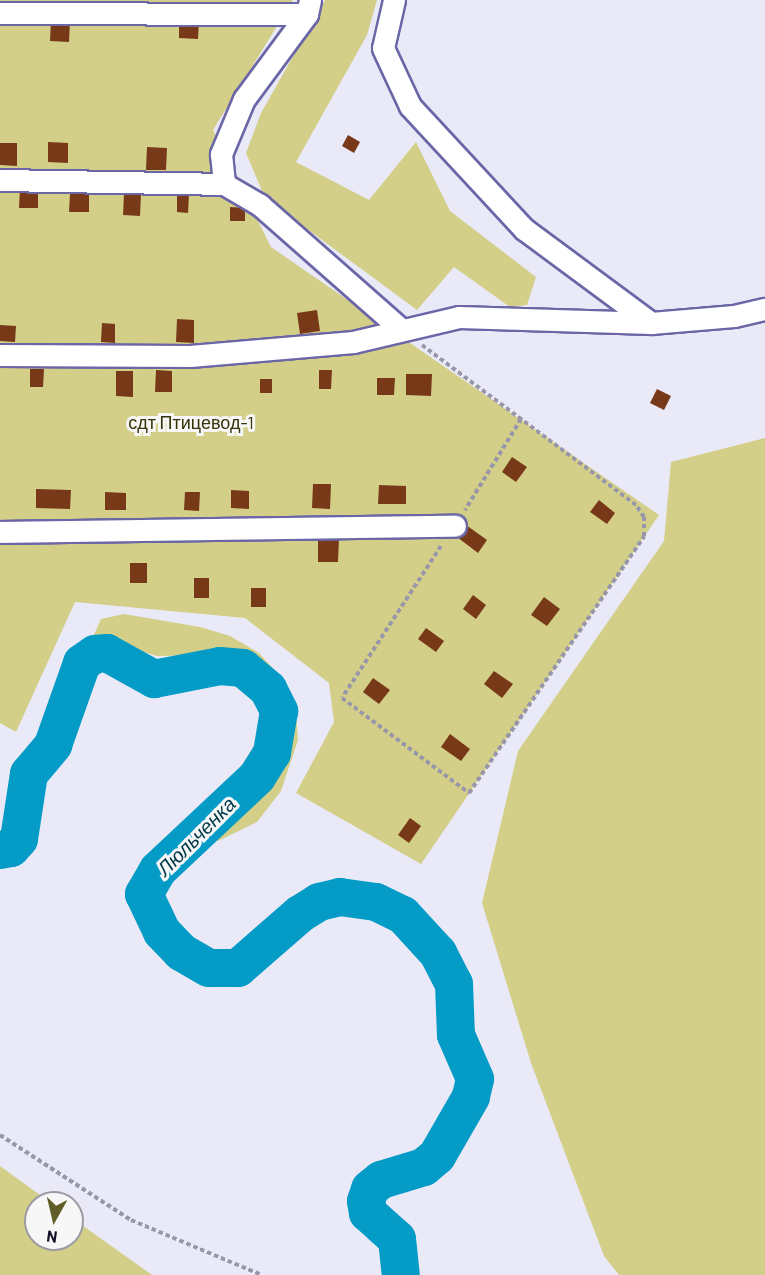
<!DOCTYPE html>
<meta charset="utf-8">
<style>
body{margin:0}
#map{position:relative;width:765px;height:1275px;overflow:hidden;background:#e9e9f7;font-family:Barlow,sans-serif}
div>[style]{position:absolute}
.green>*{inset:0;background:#d3cf88}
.river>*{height:38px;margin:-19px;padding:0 19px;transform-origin:19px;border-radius:19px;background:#049bc6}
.building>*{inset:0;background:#773918}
.path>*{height:4px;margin-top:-2px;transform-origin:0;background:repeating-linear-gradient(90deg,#9897aa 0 4.5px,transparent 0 7.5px)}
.roads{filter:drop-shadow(2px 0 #6b67a7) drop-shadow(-2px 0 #6b67a7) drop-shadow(0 2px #6b67a7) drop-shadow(0 -2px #6b67a7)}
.minor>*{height:21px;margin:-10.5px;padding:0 10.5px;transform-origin:10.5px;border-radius:10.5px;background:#fff}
span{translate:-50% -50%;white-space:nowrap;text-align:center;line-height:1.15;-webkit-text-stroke:6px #f7f7f7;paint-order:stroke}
.park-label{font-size:18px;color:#373408}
.water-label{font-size:20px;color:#00394a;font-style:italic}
.north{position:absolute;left:24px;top:1191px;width:60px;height:60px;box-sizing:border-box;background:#f7f7f7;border:2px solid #9c9ba5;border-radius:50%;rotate:188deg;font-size:16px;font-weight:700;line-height:24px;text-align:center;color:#13102a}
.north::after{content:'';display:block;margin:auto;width:21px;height:27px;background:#605d29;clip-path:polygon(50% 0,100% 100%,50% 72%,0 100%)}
</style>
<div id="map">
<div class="green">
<div style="clip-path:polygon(0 0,293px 0,213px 130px,271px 247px,659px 515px,421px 864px,296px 793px,334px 722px,329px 683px,245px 618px,75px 602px,16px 732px,0 723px)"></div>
<div style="clip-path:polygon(325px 0,377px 0,367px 35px,296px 162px,369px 200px,416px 142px,450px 211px,536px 277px,527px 305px,510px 307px,454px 267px,417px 310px,265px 198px,246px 153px,261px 113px)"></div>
<div style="clip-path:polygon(765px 438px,765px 1275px,619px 1275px,604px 1256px,531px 1063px,482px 903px,518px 751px,664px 541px,671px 462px)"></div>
<div style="clip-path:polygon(124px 614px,200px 627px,230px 636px,259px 653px,279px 675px,296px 712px,298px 740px,281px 791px,257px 822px,218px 841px,205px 838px,201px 829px,213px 798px,239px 770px,267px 726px,270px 716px,263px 683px,239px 663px,217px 655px,157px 656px,93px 637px,101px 619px)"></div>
<div style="clip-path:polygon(0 1166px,51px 1203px,36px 1203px,36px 1239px,72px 1239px,72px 1218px,152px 1275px,0 1275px)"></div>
</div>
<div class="river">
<div style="left:0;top:850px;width:11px;rotate:-10deg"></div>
<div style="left:11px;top:848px;width:12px;rotate:-48deg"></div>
<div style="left:19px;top:839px;width:66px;rotate:-81.3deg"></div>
<div style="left:29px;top:774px;width:38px;rotate:-50deg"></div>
<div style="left:53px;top:745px;width:87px;rotate:-70.5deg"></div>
<div style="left:82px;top:663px;width:16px;rotate:-35deg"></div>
<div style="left:95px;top:654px;width:12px;rotate:-5deg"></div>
<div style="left:107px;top:653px;width:54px;rotate:29deg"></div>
<div style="left:154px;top:679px;width:67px;rotate:-11.1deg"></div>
<div style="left:220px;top:666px;width:23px;rotate:5deg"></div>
<div style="left:243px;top:668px;width:33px;rotate:40deg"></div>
<div style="left:268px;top:689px;width:25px;rotate:63deg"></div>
<div style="left:279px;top:711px;width:43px;rotate:99.5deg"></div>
<div style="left:272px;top:753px;width:28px;rotate:122deg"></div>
<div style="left:257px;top:777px;width:136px;rotate:136.8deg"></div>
<div style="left:158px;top:870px;width:28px;rotate:120deg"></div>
<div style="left:144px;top:894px;width:42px;rotate:64.7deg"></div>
<div style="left:162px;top:932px;width:28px;rotate:46deg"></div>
<div style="left:181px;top:952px;width:32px;rotate:30deg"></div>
<div style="left:209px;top:968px;width:29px"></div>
<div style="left:238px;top:968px;width:82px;rotate:-41.1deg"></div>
<div style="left:300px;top:914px;width:22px;rotate:-32deg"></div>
<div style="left:319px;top:902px;width:22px;rotate:-13deg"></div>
<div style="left:340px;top:897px;width:36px;rotate:8deg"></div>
<div style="left:376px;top:902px;width:30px;rotate:26deg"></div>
<div style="left:403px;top:915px;width:52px;rotate:47.4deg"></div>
<div style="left:438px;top:953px;width:35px;rotate:63deg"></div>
<div style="left:454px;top:984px;width:51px;rotate:87.8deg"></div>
<div style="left:456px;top:1035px;width:48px;rotate:66.6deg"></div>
<div style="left:475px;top:1079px;width:18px;rotate:103deg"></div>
<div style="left:471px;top:1097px;width:68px;rotate:120deg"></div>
<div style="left:437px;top:1156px;width:17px;rotate:140deg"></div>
<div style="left:424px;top:1167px;width:45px;rotate:163.2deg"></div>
<div style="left:381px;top:1180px;width:14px;rotate:141deg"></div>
<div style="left:370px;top:1189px;width:13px;rotate:108deg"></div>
<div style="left:366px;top:1201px;width:12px;rotate:81deg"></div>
<div style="left:368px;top:1213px;width:39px;rotate:42deg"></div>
<div style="left:397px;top:1239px;width:36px;rotate:84deg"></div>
</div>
<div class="building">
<div style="clip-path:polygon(179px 20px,199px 20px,198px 39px,179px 38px)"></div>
<div style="clip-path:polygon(51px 21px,70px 21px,69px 42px,50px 41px)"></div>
<div style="clip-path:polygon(348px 135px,360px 142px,354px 153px,342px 146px)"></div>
<div style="clip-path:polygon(48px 142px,68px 143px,68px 163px,48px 162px)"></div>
<div style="clip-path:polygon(0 143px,17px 143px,17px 166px,0 165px)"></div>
<div style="clip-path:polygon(147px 147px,167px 148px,166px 170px,146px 170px)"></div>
<div style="clip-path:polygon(20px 188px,38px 188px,38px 208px,19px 208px)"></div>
<div style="clip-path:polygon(70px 194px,89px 194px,89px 212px,69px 212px)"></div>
<div style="clip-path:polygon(124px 194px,141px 194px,140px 216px,123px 215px)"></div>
<div style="clip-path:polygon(177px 194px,189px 194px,188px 213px,177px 212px)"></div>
<div style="clip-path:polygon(230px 207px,245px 208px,245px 221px,230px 221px)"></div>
<div style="clip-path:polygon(317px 310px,320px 331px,300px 334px,297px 313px)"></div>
<div style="clip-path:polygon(177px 319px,194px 320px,194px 343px,176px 342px)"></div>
<div style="clip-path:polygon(102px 323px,115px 324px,115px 343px,101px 342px)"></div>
<div style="clip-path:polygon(0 325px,16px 326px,15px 342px,0 341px)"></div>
<div style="clip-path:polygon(30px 369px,44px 369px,43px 387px,30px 387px)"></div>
<div style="clip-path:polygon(156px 370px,172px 371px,172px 392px,155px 392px)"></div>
<div style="clip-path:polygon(319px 370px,332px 370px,331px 389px,319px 389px)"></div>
<div style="clip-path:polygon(116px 371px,133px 371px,133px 397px,116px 396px)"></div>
<div style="clip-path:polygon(406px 374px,432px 374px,431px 396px,406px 395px)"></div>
<div style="clip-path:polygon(377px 378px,395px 378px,394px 395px,377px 395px)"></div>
<div style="clip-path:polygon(260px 379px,272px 379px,272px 393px,260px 393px)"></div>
<div style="clip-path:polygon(657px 389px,671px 396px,664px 410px,650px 403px)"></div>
<div style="clip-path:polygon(512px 457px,527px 467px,516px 482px,502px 472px)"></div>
<div style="clip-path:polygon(313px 484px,331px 484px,330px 509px,312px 508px)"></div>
<div style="clip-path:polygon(379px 485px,406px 486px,406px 504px,378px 504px)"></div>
<div style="clip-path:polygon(36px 489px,71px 490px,70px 509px,36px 508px)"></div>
<div style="clip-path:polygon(231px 490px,249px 491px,249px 509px,231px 508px)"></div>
<div style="clip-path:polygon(105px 492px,126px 493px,126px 510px,105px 510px)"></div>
<div style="clip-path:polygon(185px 492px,200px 492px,199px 511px,184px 510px)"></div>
<div style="clip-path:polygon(599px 500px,615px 513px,607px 524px,590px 512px)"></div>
<div style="clip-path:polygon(466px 525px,487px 540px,478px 553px,457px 537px)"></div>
<div style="clip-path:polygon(318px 538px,339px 538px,338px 562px,318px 562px)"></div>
<div style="clip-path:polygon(130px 563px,147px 563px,147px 583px,130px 583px)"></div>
<div style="clip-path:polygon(194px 578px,209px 578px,209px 598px,194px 598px)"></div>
<div style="clip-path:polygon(251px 588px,266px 588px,266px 607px,251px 607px)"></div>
<div style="clip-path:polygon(473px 595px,486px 605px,476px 619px,463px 609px)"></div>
<div style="clip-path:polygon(544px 597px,560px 609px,547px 626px,531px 615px)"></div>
<div style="clip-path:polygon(426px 628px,444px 641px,436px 652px,418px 639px)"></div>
<div style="clip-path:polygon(494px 671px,513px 684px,502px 698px,484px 684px)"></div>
<div style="clip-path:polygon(373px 678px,390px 690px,379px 704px,363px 692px)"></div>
<div style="clip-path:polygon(450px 734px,470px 749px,461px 761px,441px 747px)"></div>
<div style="clip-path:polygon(410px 818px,421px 826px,409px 843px,398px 835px)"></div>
</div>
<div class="path">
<div style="left:422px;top:345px;width:124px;rotate:36.8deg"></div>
<div style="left:521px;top:419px;width:107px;rotate:121.6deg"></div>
<div style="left:441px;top:546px;width:181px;rotate:123.1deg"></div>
<div style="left:342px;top:698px;width:159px;rotate:36.8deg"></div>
<div style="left:469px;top:793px;width:311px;rotate:-55.7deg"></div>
<div style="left:644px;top:536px;width:19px;rotate:-90deg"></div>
<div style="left:644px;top:517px;width:14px;rotate:-124deg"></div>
<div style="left:636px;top:505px;width:144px;rotate:-143.2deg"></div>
<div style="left:0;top:1135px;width:156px;rotate:33deg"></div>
<div style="left:131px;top:1220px;width:142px;rotate:22.8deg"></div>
</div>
<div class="roads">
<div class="minor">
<div style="left:310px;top:0;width:14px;rotate:102deg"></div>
<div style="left:307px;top:14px;width:106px;rotate:126.5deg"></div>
<div style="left:244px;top:99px;width:60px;rotate:112.7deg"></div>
<div style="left:221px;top:154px;width:30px;rotate:84deg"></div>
<div style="left:224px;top:184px;width:42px;rotate:30.3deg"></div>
<div style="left:260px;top:205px;width:189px;rotate:41.4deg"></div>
<div style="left:394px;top:0;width:49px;rotate:102.9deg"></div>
<div style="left:383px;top:48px;width:64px;rotate:65deg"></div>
<div style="left:410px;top:106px;width:168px;rotate:47.2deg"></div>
<div style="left:524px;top:229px;width:158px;rotate:36.5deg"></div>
<div style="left:0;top:13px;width:307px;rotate:0.2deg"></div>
<div style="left:0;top:180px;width:224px;rotate:1deg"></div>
<div style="left:0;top:355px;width:190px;rotate:0.3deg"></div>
<div style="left:190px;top:356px;width:164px;rotate:-4.9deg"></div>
<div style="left:353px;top:342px;width:109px;rotate:-13.3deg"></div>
<div style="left:459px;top:317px;width:192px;rotate:1.8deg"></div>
<div style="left:651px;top:323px;width:83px;rotate:-4.8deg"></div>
<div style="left:734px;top:316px;width:32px;rotate:-13deg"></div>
<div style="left:0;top:532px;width:455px;rotate:-0.8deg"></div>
</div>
</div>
<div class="park-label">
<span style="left:191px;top:422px">сдт Птицевод-1</span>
</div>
<div class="water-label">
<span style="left:196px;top:836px;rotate:-45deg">Люльченка</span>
</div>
<div class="north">N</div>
</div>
